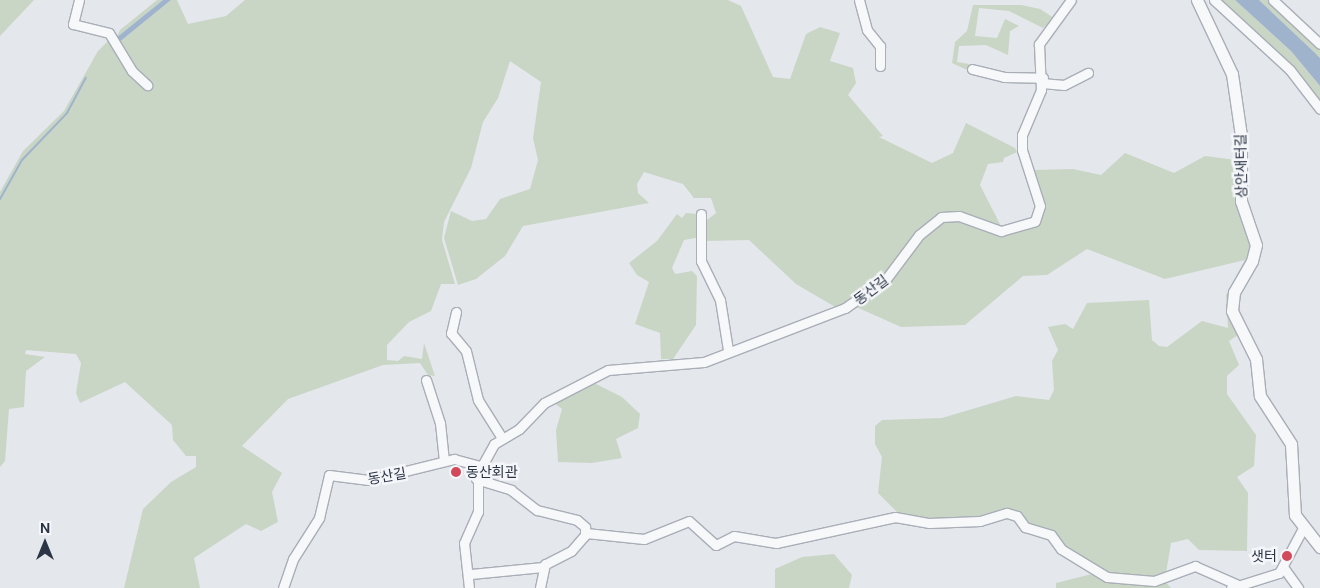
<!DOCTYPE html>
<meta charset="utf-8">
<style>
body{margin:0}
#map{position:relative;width:1320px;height:588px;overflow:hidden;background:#e4e7ec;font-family:"DM Sans","Noto Sans KR",sans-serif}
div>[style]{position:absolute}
.green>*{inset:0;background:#c9d6c5}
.water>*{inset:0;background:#9fb4cc}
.stream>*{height:2px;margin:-1px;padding:0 1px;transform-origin:1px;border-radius:1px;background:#9fb4cc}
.roads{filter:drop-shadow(1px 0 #a9aeb7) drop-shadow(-1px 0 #a9aeb7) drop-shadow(0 1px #a9aeb7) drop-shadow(0 -1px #a9aeb7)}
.minor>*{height:9px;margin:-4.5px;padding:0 4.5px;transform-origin:4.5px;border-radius:4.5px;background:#f7f8fa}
.tertiary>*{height:11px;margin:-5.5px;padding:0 5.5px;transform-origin:5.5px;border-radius:5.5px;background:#f7f8fa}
.dots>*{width:14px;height:14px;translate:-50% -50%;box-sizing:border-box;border:2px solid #f4f6f9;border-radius:50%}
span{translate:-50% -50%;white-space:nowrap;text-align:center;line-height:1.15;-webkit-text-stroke:5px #f4f6f9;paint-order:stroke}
.street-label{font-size:14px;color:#2b3445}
.poi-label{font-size:14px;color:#2b3445}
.left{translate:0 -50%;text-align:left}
.right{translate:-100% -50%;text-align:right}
.north{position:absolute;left:20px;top:518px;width:50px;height:50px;-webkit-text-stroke:4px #f4f6f9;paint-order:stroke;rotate:0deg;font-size:14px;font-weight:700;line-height:20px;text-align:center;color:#2b3445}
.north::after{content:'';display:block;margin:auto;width:18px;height:22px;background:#2b3445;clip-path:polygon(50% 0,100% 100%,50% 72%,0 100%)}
</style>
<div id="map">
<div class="green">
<div style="clip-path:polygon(0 0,34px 0,0 36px)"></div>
<div style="clip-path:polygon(157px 0,163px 0,116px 38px,120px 30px)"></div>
<div style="clip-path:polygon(171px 0,177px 0,188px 24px,226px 16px,245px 0,728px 0,741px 6px,773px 77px,790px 79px,806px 34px,820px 27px,840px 33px,830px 61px,853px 68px,856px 83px,848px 95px,883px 136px,879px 137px,932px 163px,953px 153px,966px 123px,1015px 148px,1017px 152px,1004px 158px,1003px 162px,988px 164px,980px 185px,1005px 234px,1029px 228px,1042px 218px,1043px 207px,1033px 170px,1073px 169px,1101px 175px,1125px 153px,1174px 173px,1205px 156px,1236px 160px,1235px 201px,1252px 245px,1229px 316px,1238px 335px,1229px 341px,1239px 365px,1227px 376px,1227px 394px,1256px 435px,1254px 466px,1237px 477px,1248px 493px,1247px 551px,1199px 550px,1188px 539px,1171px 543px,1166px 573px,1158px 578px,1115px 577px,1030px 527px,1019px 515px,936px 520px,900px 515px,878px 493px,882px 457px,875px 444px,875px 426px,882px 420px,942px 418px,1016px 396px,1049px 400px,1054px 390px,1052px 361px,1058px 350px,1048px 327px,1065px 324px,1073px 329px,1087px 303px,1149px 300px,1152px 340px,1159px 346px,1167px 347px,1202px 321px,1228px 328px,1226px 295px,1245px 260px,1165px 279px,1087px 249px,1047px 275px,1023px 276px,965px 325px,901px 327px,854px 306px,837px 308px,796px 284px,749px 240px,705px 241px,707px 220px,716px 213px,711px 198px,694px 198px,683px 184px,644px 172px,637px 184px,638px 193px,649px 203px,523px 226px,505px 256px,476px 279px,458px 285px,444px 238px,451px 211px,472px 221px,486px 219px,500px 199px,530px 189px,538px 160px,533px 138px,541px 82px,510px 61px,498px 98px,483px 122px,471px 168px,444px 222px,442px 240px,455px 284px,441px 284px,431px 311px,409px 322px,387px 345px,387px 360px,398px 361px,404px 356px,422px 359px,424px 343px,435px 376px,428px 375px,420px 363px,383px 365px,288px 399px,242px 446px,282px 473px,272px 492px,278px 522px,261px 531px,246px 524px,194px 558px,200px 588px,124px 588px,143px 509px,171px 482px,196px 467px,196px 456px,186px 456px,173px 440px,172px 425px,125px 382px,80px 403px,76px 393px,81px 363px,76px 354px,26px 350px,25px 354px,45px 357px,26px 371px,24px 407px,9px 409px,5px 461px,0 467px,0 192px,23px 151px,64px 111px,98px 51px,111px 38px,117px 44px)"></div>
<div style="clip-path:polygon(1216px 0,1235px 0,1291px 51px,1320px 86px,1320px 106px)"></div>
<div style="clip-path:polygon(1259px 0,1270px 0,1320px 47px,1320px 58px)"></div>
<div style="clip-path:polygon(973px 5px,1021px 5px,1040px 9px,1054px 18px,1043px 28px,1009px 11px,979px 8px,975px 36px,997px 38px,1005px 19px,1019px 26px,1010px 31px,1008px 55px,986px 45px,959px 46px,957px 62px,969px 64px,967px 70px,952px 63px,955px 42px,967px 31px)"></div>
<div style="clip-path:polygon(686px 213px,697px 214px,701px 237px,684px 240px,672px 268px,675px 274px,692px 271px,697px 276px,696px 325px,673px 359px,661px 359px,660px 333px,635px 324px,649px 282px,637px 275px,629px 263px,657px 241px,677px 214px,682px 218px)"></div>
<div style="clip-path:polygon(594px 383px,622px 397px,640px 414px,638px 428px,616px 439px,622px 458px,592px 463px,558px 462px,556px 430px,562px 409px,553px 402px)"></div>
<div style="clip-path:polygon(834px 554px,852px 575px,849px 588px,775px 588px,775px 569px,802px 557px)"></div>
<div style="clip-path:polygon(1096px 573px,1163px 579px,1171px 588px,1056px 588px,1056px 583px)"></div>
</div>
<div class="water">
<div style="clip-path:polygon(163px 0,171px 0,117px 44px,116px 38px)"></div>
<div style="clip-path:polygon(1235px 0,1259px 0,1314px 52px,1320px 58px,1320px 86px,1291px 51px)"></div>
</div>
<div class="stream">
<div style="left:0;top:199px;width:45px;rotate:-60.6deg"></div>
<div style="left:22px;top:160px;width:65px;rotate:-46.2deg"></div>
<div style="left:67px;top:113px;width:40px;rotate:-62deg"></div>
</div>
<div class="roads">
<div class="minor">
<div style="left:79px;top:0;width:25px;rotate:104deg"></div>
<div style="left:73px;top:24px;width:37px;rotate:14deg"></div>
<div style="left:109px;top:33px;width:44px;rotate:58.8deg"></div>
<div style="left:132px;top:71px;width:21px;rotate:43deg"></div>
<div style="left:859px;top:0;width:31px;rotate:75deg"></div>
<div style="left:867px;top:30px;width:21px;rotate:51deg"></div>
<div style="left:880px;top:46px;width:20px;rotate:90deg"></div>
<div style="left:1214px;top:0;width:103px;rotate:42.6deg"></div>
<div style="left:1290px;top:70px;width:49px;rotate:52.4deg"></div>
<div style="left:1273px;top:0;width:64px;rotate:43.1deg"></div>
<div style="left:972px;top:69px;width:33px;rotate:14deg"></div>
<div style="left:1004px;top:77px;width:39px;rotate:1deg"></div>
<div style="left:1042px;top:83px;width:22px;rotate:5deg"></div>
<div style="left:1064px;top:85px;width:27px;rotate:-27deg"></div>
<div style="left:701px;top:214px;width:47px;rotate:90deg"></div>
<div style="left:701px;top:261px;width:43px;rotate:64deg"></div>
<div style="left:720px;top:300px;width:51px;rotate:80.9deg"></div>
<div style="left:456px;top:312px;width:22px;rotate:103deg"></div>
<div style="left:451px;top:333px;width:23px;rotate:50deg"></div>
<div style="left:466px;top:351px;width:50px;rotate:76.2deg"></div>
<div style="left:478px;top:400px;width:45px;rotate:57.7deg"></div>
<div style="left:426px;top:380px;width:45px;rotate:72deg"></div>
<div style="left:440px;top:423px;width:38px;rotate:84deg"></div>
<div style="left:476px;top:479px;width:37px;rotate:17deg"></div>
<div style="left:511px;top:490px;width:33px;rotate:38deg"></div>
<div style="left:537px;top:510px;width:41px;rotate:14deg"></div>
<div style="left:577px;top:520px;width:11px;rotate:41deg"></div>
<div style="left:585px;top:527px;width:8px;rotate:90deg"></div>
<div style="left:585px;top:535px;width:21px;rotate:131deg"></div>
<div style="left:571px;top:551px;width:29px;rotate:153deg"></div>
<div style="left:545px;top:564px;width:25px;rotate:102deg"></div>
<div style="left:586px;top:533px;width:58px;rotate:5.9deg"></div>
<div style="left:644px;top:539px;width:48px;rotate:-21.8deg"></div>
<div style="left:689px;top:521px;width:36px;rotate:42deg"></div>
<div style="left:716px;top:545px;width:20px;rotate:-27deg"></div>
<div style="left:734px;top:536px;width:43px;rotate:9.5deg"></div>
<div style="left:776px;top:543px;width:122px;rotate:-12.3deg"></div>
<div style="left:895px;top:517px;width:35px;rotate:10deg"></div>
<div style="left:929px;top:523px;width:51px;rotate:-2.2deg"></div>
<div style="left:980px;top:521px;width:28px;rotate:-17deg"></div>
<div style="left:1007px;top:513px;width:10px;rotate:17deg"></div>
<div style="left:1017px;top:516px;width:14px;rotate:54deg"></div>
<div style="left:1025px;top:527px;width:27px;rotate:17deg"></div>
<div style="left:1051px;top:535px;width:17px;rotate:54deg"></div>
<div style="left:1061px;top:549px;width:54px;rotate:31.3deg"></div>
<div style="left:1107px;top:577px;width:47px;rotate:4.9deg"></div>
<div style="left:1154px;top:581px;width:44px;rotate:-20.1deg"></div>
<div style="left:1195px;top:566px;width:45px;rotate:23.7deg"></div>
<div style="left:1283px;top:567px;width:26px;rotate:54deg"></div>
<div style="left:471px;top:574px;width:72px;rotate:-5.6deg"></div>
<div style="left:283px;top:588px;width:31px;rotate:-71deg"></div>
<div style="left:293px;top:559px;width:49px;rotate:-57.6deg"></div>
<div style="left:319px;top:518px;width:44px;rotate:-76.9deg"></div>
<div style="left:329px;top:475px;width:40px;rotate:7.1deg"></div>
<div style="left:369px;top:480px;width:88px;rotate:-13.9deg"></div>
<div style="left:454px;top:459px;width:27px;rotate:15deg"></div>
<div style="left:469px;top:588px;width:45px;rotate:-96.3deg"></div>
<div style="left:464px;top:543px;width:34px;rotate:-66deg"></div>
<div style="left:478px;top:512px;width:39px;rotate:-90deg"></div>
<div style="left:478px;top:473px;width:33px;rotate:-61deg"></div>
<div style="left:494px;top:444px;width:29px;rotate:-31deg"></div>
<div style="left:519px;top:429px;width:36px;rotate:-46deg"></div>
<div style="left:544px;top:403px;width:72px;rotate:-27.3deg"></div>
<div style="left:608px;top:370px;width:96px;rotate:-4.8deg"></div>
<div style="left:704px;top:362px;width:151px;rotate:-21deg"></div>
<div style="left:845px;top:308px;width:50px;rotate:-35.3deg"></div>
<div style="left:886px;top:279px;width:55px;rotate:-53.1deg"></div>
<div style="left:919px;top:235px;width:28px;rotate:-39deg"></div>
<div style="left:941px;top:217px;width:18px;rotate:-3deg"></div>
<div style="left:959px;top:216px;width:45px;rotate:19.7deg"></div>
<div style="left:1001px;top:231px;width:35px;rotate:-16deg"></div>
<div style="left:1035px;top:221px;width:16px;rotate:-72deg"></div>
<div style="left:1040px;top:206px;width:59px;rotate:-107.8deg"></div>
<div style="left:1022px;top:150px;width:15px;rotate:-90deg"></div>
<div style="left:1022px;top:135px;width:49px;rotate:-67.1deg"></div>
<div style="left:1041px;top:90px;width:46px;rotate:-92.5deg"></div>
<div style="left:1039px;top:44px;width:54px;rotate:-54deg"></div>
<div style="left:1231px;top:588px;width:50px;rotate:-17.4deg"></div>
<div style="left:1279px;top:573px;width:51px;rotate:-61.9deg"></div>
</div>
<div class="tertiary">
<div style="left:1197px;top:0;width:82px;rotate:64.7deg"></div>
<div style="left:1232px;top:74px;width:63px;rotate:81.7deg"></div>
<div style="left:1241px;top:136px;width:65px;rotate:90deg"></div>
<div style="left:1241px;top:201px;width:46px;rotate:71.2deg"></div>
<div style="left:1256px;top:245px;width:16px;rotate:104deg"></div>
<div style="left:1252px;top:261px;width:36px;rotate:120deg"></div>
<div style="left:1234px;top:292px;width:19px;rotate:96deg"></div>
<div style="left:1232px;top:311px;width:54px;rotate:63.4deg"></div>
<div style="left:1256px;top:359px;width:37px;rotate:84deg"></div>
<div style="left:1260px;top:396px;width:57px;rotate:57.1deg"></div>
<div style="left:1291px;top:444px;width:71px;rotate:86.8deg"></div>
<div style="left:1295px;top:515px;width:41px;rotate:52deg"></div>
</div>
</div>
<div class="dots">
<div style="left:456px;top:472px;background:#d1495b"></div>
<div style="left:1287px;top:556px;background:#d1495b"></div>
</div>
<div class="street-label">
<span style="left:1241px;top:166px;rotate:-91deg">상안새터길</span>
<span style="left:871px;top:290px;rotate:-37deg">동산길</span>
<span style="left:387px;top:476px;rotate:-10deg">동산길</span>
</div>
<div class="poi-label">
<span class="left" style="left:466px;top:472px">동산회관</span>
<span class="right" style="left:1277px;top:556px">샛터</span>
</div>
<div class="north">N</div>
</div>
